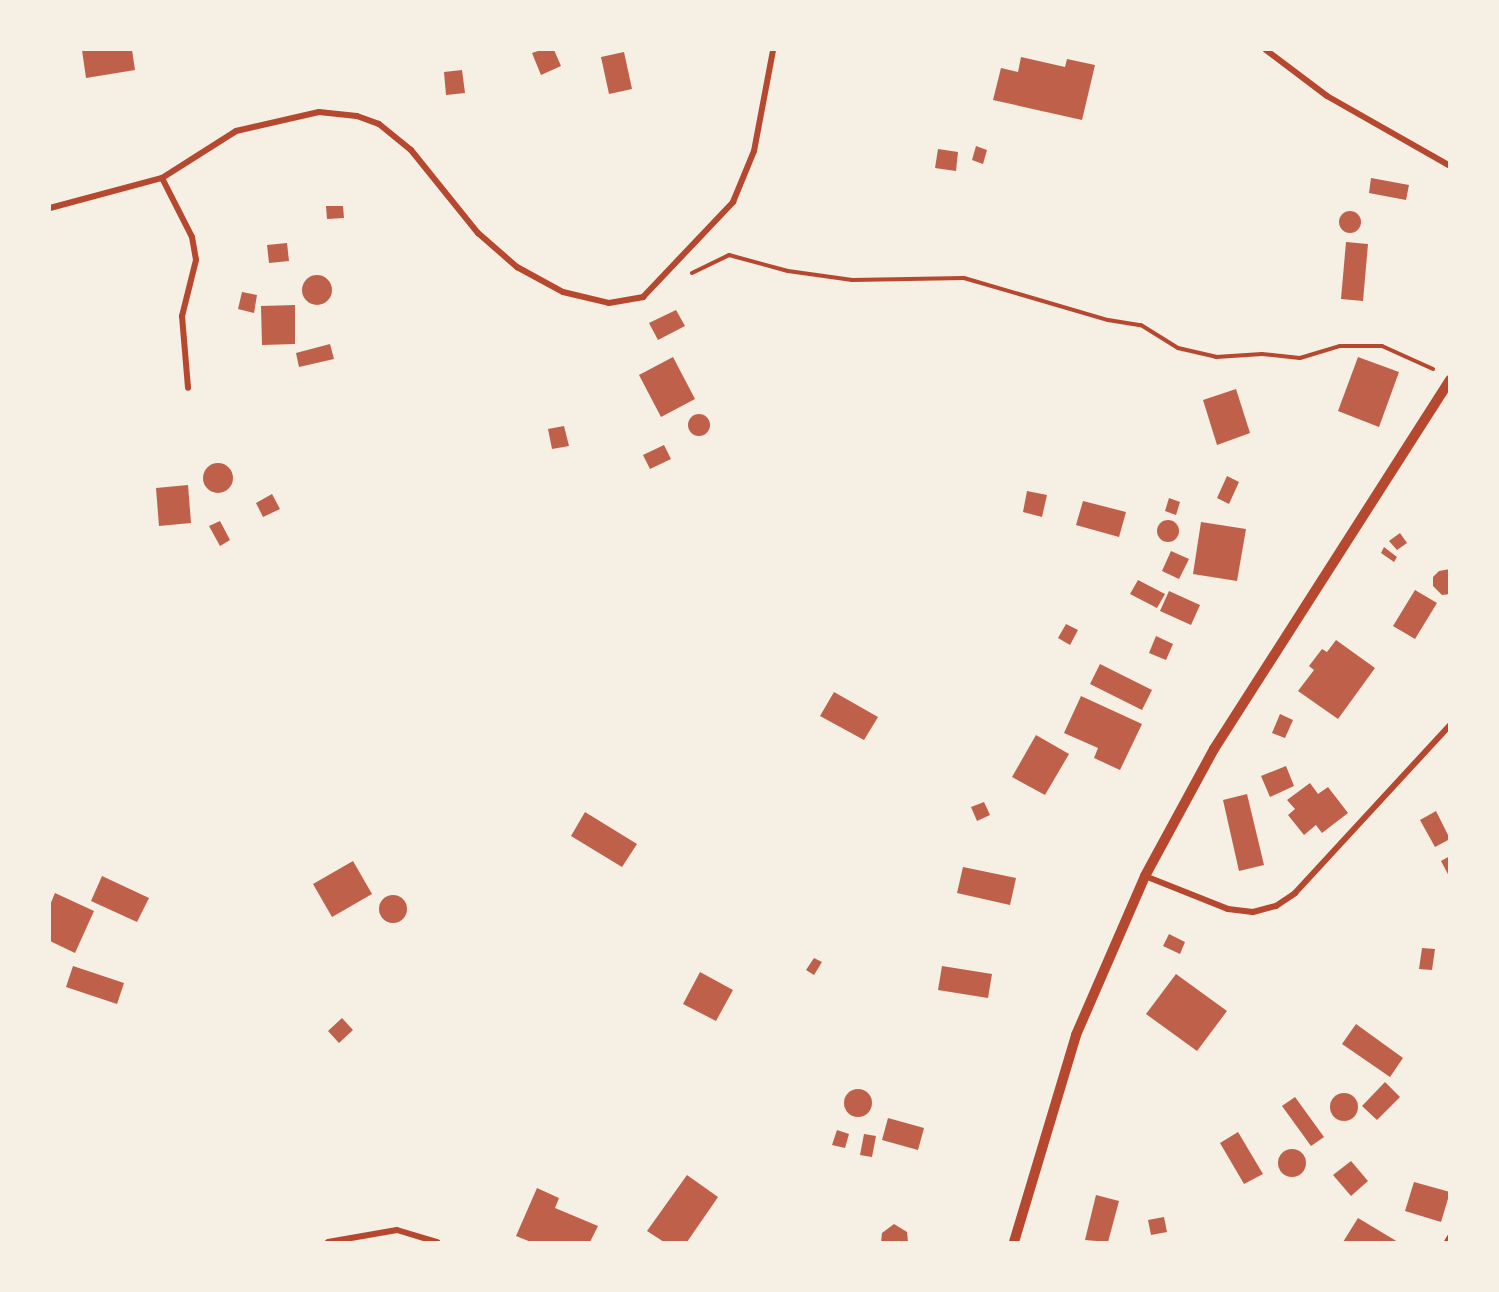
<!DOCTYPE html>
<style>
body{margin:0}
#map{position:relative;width:1499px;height:1292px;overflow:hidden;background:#f6efe4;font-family:"DM Sans",sans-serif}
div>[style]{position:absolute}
.building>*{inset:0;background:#bf614a}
.round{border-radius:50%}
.path>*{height:4px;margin:-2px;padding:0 2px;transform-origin:2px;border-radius:2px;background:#b5482f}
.minor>*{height:6px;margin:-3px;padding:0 3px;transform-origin:3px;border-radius:3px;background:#b5482f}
.tertiary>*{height:10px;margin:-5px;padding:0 5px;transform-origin:5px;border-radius:5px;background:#b5482f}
span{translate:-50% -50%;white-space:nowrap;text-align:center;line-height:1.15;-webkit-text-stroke:4.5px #f6efe4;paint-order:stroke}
.frame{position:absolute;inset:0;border:51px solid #f6efe4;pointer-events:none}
</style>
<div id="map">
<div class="building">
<div style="clip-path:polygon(82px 50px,132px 50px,135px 70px,86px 78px)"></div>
<div style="clip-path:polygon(541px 50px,554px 50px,561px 66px,541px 75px,532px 53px)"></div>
<div style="clip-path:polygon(624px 52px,632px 89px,609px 94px,601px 57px)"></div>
<div style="clip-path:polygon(1021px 57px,1065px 67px,1067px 59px,1095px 65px,1082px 120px,993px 100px,1001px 68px,1018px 72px)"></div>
<div style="clip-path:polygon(462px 70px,465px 93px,446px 95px,444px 72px)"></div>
<div style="clip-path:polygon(976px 146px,987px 150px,983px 164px,972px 160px)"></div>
<div style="clip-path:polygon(938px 149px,958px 152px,956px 171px,935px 168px)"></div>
<div style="clip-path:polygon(1371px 178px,1409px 185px,1406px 200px,1369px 193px)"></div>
<div style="clip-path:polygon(326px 206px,343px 206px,344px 218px,327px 219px)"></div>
<div class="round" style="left:1339px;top:211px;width:22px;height:22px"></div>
<div style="clip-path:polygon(1346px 242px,1368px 244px,1363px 301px,1341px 299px)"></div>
<div style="clip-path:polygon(287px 243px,289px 261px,269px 263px,267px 245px)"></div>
<div class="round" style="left:302px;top:275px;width:30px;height:30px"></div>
<div style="clip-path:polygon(242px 292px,257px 295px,254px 313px,238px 309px)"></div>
<div style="clip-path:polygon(295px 305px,295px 344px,262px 345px,261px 306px)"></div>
<div style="clip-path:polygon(676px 310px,685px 326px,658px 340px,649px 323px)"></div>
<div style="clip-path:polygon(330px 344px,334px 359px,299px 367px,296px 353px)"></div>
<div style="clip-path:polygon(673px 357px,695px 399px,661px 417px,639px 375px)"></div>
<div style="clip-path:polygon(1358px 357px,1399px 372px,1379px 427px,1338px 411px)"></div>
<div style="clip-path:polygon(1236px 389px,1250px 433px,1217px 445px,1203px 400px)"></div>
<div class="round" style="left:688px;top:414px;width:22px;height:22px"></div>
<div style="clip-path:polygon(564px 426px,569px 446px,552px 449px,548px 429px)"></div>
<div style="clip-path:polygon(664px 445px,671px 459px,650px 469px,643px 455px)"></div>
<div class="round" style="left:203px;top:463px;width:30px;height:30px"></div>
<div style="clip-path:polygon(1227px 476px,1239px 482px,1229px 504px,1217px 498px)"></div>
<div style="clip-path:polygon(188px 485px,191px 523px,159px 526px,156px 488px)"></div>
<div style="clip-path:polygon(1027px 491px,1047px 495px,1042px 517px,1023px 512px)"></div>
<div style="clip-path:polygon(272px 494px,280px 509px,263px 517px,256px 503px)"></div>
<div style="clip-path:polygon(1169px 498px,1180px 502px,1176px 515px,1165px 511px)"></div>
<div style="clip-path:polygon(1083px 501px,1126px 512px,1119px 537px,1076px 525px)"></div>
<div class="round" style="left:1157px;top:520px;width:22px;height:22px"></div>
<div style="clip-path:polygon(220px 521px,230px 540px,220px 546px,209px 526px)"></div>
<div style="clip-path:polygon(1201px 522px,1246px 529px,1237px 581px,1193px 574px)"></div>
<div style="clip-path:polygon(1400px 533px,1407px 543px,1397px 550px,1389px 541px)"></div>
<div style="clip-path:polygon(1384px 547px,1397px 557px,1394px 562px,1381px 553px)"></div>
<div style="clip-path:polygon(1171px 551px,1189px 559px,1179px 579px,1162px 571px)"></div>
<div style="clip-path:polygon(1450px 569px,1450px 594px,1442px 595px,1433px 586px,1433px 577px,1439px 571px)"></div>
<div style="clip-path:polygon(1138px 580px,1165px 594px,1157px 608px,1130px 594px)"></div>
<div style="clip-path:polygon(1415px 590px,1437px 603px,1415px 639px,1393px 626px)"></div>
<div style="clip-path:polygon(1169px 591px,1200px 605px,1191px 625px,1160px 611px)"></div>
<div style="clip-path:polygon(1066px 624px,1078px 630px,1070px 645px,1058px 638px)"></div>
<div style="clip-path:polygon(1156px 636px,1173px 644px,1166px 660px,1149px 653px)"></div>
<div style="clip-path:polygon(1336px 640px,1375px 668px,1338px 719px,1298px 691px,1314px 670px,1309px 666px,1322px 649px,1327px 652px)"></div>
<div style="clip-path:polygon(1100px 664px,1152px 690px,1142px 710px,1090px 684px)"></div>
<div style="clip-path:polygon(834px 692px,878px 717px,864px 740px,820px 716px)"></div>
<div style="clip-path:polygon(1081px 696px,1142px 724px,1120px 770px,1094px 758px,1098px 748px,1064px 733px)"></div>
<div style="clip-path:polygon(1280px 714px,1293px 720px,1285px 738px,1272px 733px)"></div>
<div style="clip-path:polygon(1036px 735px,1069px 754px,1045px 795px,1012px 777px)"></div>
<div style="clip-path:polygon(1286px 766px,1294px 786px,1270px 797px,1261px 776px)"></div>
<div style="clip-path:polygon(1310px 783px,1318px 794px,1328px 787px,1348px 813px,1322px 833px,1316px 825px,1304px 835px,1288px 815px,1295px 809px,1287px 800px)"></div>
<div style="clip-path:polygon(1247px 794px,1264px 865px,1239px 871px,1223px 800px)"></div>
<div style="clip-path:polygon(984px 802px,990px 815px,977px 821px,971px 807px)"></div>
<div style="clip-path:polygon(1436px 811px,1450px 839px,1435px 847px,1420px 820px)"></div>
<div style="clip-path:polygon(585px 812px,637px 844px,622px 867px,571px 836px)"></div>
<div style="clip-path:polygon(1450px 856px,1450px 878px,1441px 861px)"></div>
<div style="clip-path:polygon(353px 861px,372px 894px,332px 917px,313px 884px)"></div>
<div style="clip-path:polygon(963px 867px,1016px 878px,1010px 905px,957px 893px)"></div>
<div style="clip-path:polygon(102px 876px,149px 898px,137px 922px,91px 901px)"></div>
<div style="clip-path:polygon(55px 893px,94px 911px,75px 953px,50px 941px,50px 905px)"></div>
<div class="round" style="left:379px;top:895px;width:28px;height:28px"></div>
<div style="clip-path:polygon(1169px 934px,1185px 942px,1180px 954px,1163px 946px)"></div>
<div style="clip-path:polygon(1422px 948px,1435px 949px,1432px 970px,1419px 969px)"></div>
<div style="clip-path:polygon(814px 958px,822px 962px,814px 975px,806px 970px)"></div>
<div style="clip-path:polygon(73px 966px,124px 983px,117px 1004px,66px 987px)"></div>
<div style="clip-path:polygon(942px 966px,992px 974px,988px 998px,938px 990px)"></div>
<div style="clip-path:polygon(700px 972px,733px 990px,716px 1021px,683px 1004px)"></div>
<div style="clip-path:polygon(1176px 974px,1227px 1011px,1197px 1051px,1146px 1014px)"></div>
<div style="clip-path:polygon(342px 1018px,353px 1030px,339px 1043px,328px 1031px)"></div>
<div style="clip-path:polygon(1356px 1024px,1403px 1058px,1390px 1077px,1342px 1044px)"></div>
<div style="clip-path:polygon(1385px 1082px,1400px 1097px,1377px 1120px,1362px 1106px)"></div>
<div class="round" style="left:844px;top:1089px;width:28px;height:28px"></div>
<div class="round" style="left:1330px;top:1093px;width:28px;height:28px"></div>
<div style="clip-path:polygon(1295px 1097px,1324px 1137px,1311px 1146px,1282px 1106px)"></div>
<div style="clip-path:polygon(888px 1118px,924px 1128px,918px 1150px,882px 1140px)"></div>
<div style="clip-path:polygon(837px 1130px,849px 1134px,845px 1148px,832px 1145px)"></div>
<div style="clip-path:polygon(1238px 1132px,1263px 1174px,1244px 1184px,1220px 1143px)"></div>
<div style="clip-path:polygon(864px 1134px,876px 1136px,872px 1157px,860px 1155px)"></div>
<div class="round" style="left:1278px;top:1149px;width:28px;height:28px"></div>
<div style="clip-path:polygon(1351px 1161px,1368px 1181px,1351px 1196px,1333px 1175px)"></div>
<div style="clip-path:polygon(687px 1175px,718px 1197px,687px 1242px,664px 1242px,647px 1231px)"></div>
<div style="clip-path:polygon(1414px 1182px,1450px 1192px,1441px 1222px,1405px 1211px)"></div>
<div style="clip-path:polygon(537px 1188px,559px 1198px,555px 1208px,598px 1226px,590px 1242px,531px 1242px,516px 1236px)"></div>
<div style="clip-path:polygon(1096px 1195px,1119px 1201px,1108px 1242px,1085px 1240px)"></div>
<div style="clip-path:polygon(1164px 1217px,1167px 1232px,1151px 1235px,1148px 1220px)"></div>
<div style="clip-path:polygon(1358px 1218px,1398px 1242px,1343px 1242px)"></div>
<div style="clip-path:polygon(894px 1224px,907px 1232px,908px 1242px,881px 1242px,882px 1233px)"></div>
</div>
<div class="path">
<div style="left:692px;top:273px;width:41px;rotate:-25.9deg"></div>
<div style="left:729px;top:255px;width:61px;rotate:15.2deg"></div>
<div style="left:788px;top:271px;width:65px;rotate:8deg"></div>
<div style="left:852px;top:280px;width:112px;rotate:-1deg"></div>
<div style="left:964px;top:278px;width:150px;rotate:16.3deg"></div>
<div style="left:1108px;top:320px;width:33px;rotate:9deg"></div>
<div style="left:1141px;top:325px;width:44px;rotate:31.9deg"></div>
<div style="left:1178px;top:348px;width:39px;rotate:13deg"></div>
<div style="left:1216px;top:357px;width:46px;rotate:-3.7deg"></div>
<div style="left:1262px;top:354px;width:38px;rotate:6deg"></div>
<div style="left:1300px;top:358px;width:42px;rotate:-16.7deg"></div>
<div style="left:1340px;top:346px;width:42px"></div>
<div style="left:1382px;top:346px;width:56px;rotate:24.3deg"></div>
</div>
<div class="minor">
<div style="left:1266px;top:50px;width:76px;rotate:37deg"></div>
<div style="left:1327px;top:96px;width:142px;rotate:29.6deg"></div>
<div style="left:162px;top:178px;width:66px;rotate:63deg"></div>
<div style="left:192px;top:237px;width:23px;rotate:80deg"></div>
<div style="left:196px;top:260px;width:58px;rotate:104deg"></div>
<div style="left:182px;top:316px;width:72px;rotate:85.2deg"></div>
<div style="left:50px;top:208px;width:116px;rotate:-15deg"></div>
<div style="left:162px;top:178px;width:88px;rotate:-32.4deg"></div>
<div style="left:236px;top:131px;width:85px;rotate:-12.9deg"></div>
<div style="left:319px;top:112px;width:38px;rotate:6deg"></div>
<div style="left:357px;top:116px;width:23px;rotate:20deg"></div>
<div style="left:379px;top:124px;width:41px;rotate:39.1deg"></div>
<div style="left:411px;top:150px;width:107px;rotate:51.1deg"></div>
<div style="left:478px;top:233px;width:52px;rotate:41.1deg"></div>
<div style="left:517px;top:267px;width:52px;rotate:28.5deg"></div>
<div style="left:563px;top:292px;width:47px;rotate:13.4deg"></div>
<div style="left:609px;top:303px;width:35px;rotate:-10deg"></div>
<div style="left:643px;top:297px;width:131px;rotate:-46.5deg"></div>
<div style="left:733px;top:202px;width:55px;rotate:-67.6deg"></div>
<div style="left:754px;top:151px;width:103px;rotate:-79.3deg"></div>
<div style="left:1145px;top:876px;width:89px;rotate:21.7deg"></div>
<div style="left:1228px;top:909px;width:25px;rotate:7deg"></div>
<div style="left:1253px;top:912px;width:24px;rotate:-15deg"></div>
<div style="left:1276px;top:906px;width:23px;rotate:-34deg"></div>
<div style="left:1295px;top:893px;width:229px;rotate:-47.3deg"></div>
<div style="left:328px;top:1242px;width:70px;rotate:-9.9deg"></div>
<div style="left:397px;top:1230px;width:42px;rotate:16.7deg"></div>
<div style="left:1447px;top:1242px;width:6px;rotate:-59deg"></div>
</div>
<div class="tertiary">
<div style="left:1014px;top:1242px;width:216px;rotate:-73.3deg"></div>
<div style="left:1076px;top:1035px;width:173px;rotate:-66.5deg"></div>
<div style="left:1145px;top:876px;width:145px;rotate:-61.5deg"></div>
<div style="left:1214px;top:749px;width:438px;rotate:-57.4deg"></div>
</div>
<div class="frame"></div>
</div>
